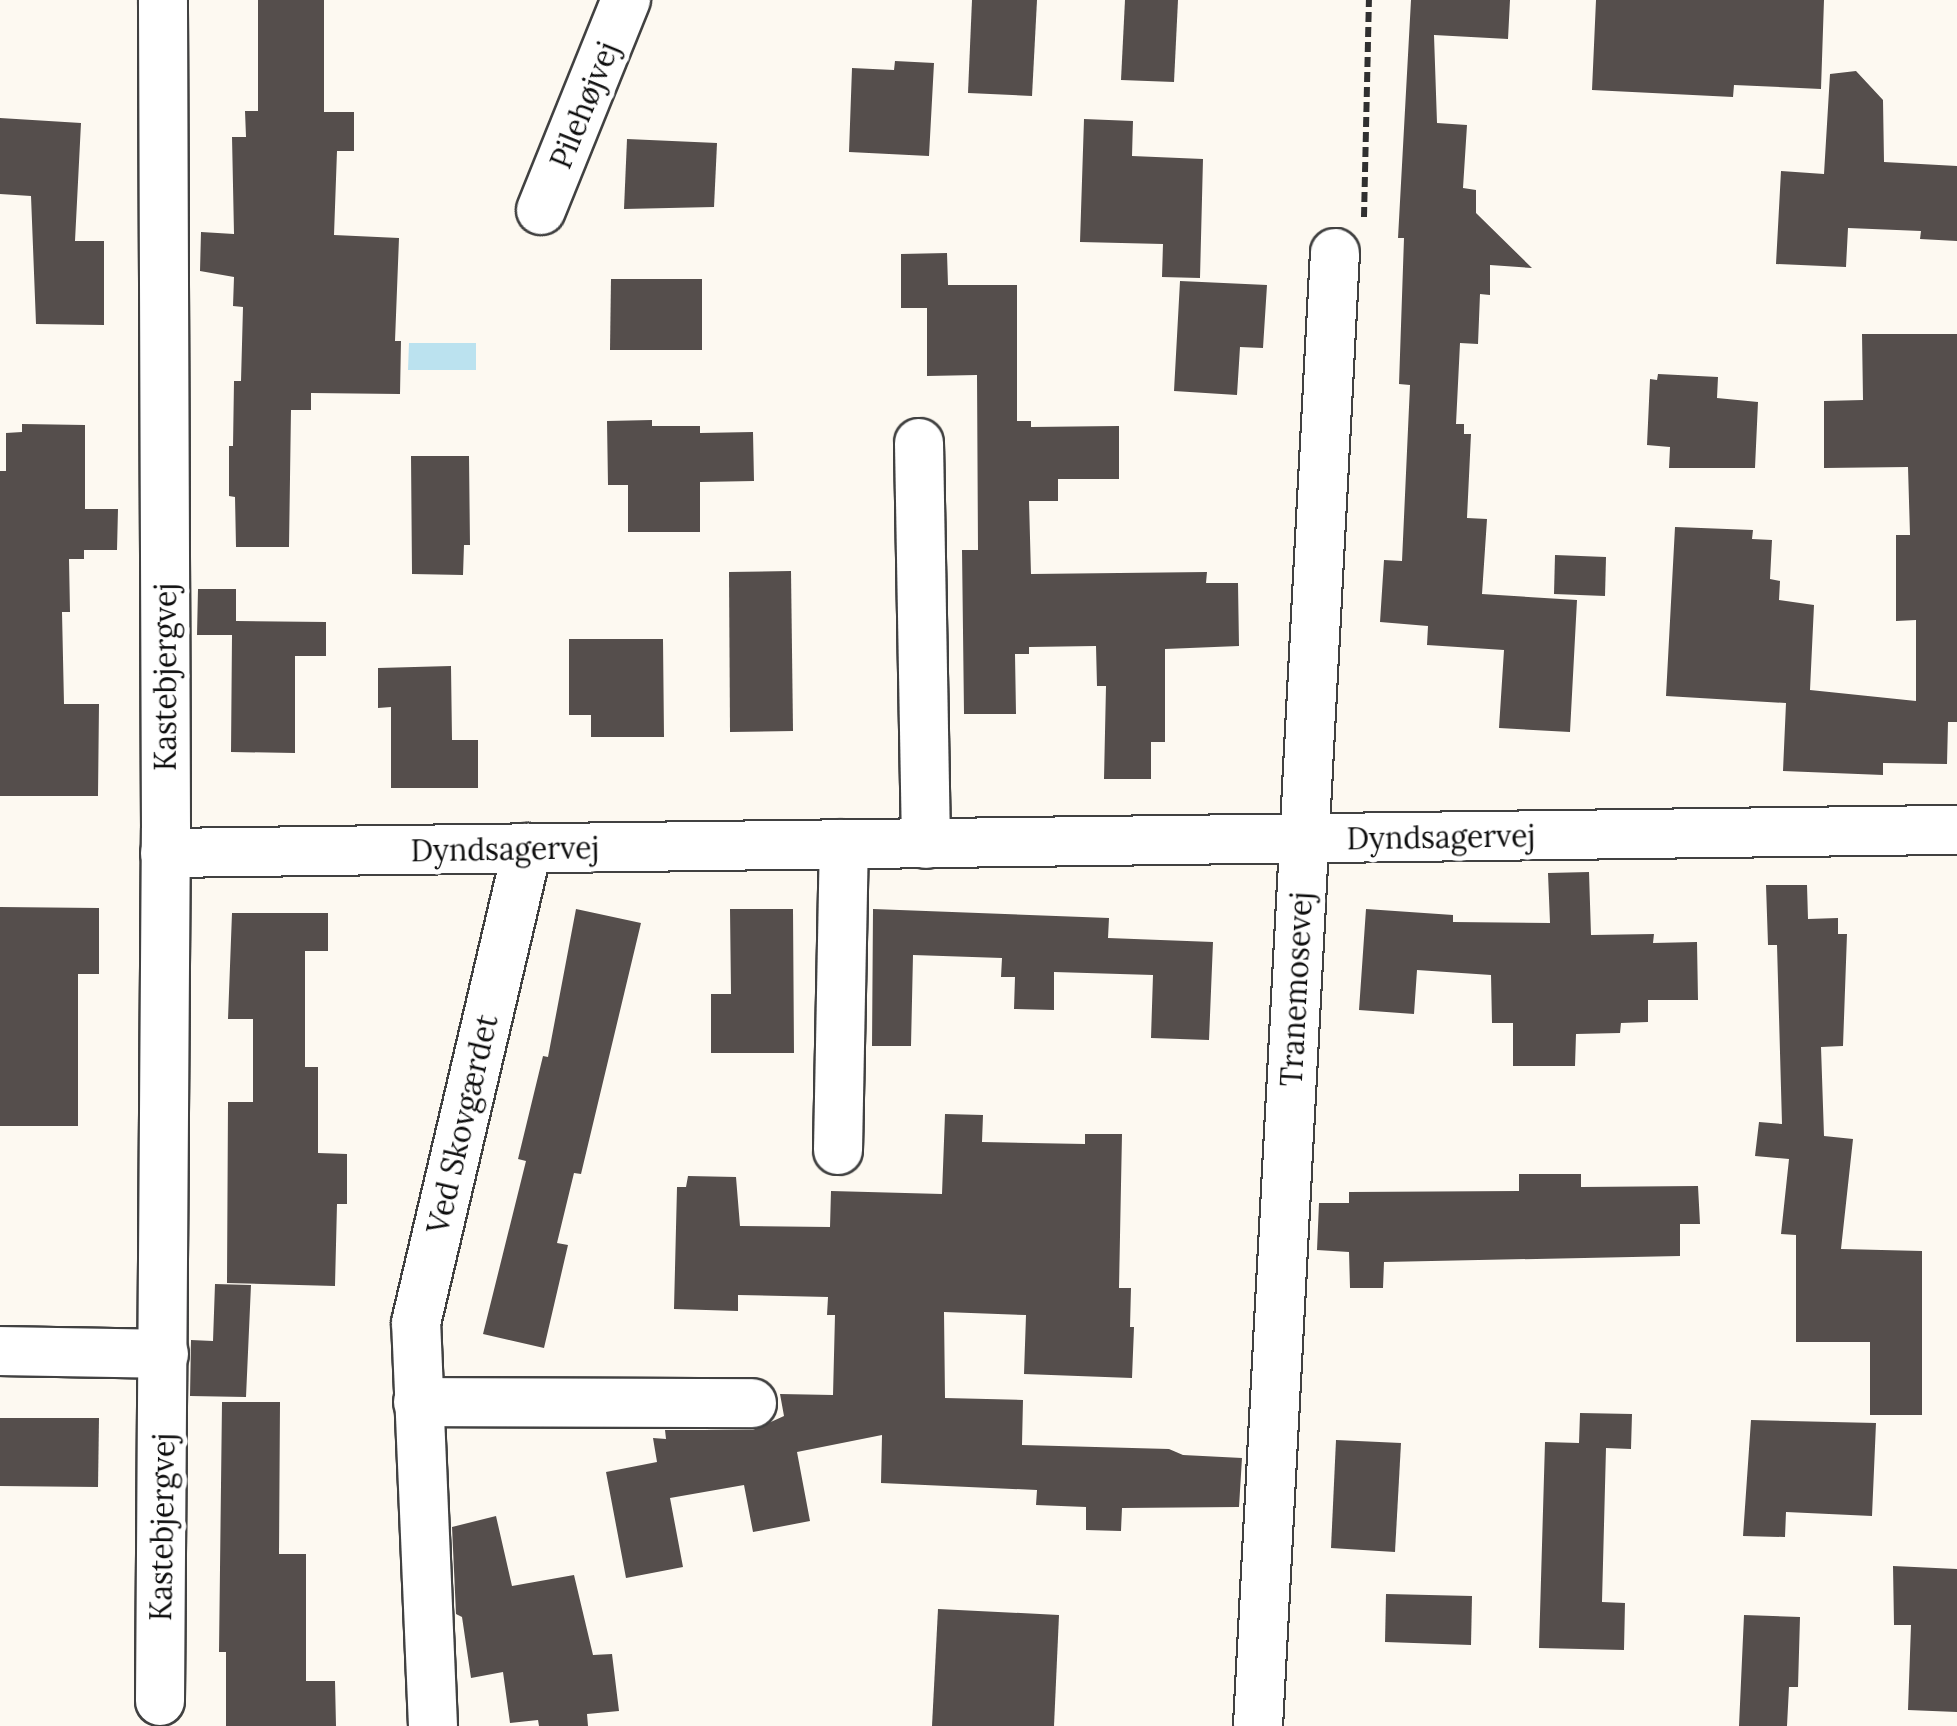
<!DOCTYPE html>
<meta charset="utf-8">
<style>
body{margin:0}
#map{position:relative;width:1957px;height:1726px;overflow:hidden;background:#fdf9f1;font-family:Lora,serif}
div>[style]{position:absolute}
.water>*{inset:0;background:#bbe2ef}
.building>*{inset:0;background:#554e4c}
.path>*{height:6px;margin-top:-3px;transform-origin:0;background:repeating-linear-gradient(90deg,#303030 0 10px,transparent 0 15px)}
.roads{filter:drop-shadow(2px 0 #414141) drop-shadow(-2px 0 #414141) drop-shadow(0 2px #414141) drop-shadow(0 -2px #414141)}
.minor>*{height:48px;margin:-24px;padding:0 24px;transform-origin:24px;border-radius:24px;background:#fff}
span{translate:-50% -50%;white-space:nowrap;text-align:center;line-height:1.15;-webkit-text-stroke:10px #fff;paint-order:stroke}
.street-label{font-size:30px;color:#0e0e0e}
</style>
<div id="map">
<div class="water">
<div style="clip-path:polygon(409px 343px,476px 343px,476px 370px,408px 370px)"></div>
</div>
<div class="building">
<div style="clip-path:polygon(258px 0,324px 0,324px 112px,354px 112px,354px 151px,337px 151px,334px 235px,399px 238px,395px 341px,401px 341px,400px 394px,311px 393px,311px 410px,291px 410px,289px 547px,236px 547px,235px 497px,229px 496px,229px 446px,233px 446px,234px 381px,241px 381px,243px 307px,233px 306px,234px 277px,200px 271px,201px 232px,234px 234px,232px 137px,246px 137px,245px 111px,258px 111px)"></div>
<div style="clip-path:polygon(972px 0,1037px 0,1032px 96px,968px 93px)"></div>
<div style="clip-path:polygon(1125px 0,1178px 0,1174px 82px,1121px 80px)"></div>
<div style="clip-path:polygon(1411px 0,1510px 0,1508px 39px,1434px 35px,1437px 123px,1467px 125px,1463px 188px,1476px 190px,1476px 213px,1532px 268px,1490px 265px,1490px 295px,1480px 294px,1478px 344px,1460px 343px,1456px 424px,1464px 424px,1464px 434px,1471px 434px,1467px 518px,1487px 519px,1482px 594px,1577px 600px,1570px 732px,1499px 728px,1504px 650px,1427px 645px,1428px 626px,1380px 622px,1384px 560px,1402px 561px,1410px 385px,1399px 384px,1404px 238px,1398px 238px)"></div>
<div style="clip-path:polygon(1596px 0,1824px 0,1821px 89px,1734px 85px,1733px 97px,1592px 90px)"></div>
<div style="clip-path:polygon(895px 61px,934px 63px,929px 156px,849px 152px,852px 68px,894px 70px)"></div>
<div style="clip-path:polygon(1856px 71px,1883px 100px,1884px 162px,1957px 166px,1957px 241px,1920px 239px,1921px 231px,1848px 228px,1846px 267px,1776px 264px,1781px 171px,1824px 174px,1830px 74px)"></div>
<div style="clip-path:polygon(0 118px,81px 123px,75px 241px,104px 241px,104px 325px,36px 324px,31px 196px,0 194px)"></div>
<div style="clip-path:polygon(1084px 119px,1133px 121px,1132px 156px,1203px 159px,1200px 278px,1162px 277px,1163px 244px,1080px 242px)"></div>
<div style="clip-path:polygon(627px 139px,717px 143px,714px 207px,624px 209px)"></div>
<div style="clip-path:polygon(947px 253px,948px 285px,1017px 285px,1017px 421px,1031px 421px,1031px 427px,1119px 426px,1119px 479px,1058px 479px,1058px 501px,1029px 501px,1031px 574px,1207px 572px,1206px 583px,1238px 583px,1239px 646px,1165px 649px,1165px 742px,1151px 742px,1151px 779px,1104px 779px,1106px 686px,1097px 686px,1096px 646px,1029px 647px,1029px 654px,1015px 654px,1016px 714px,964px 714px,962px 550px,978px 550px,977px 375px,927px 376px,927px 308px,901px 308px,901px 254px)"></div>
<div style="clip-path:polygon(611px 279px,702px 279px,702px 350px,610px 350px)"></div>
<div style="clip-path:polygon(1180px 281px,1267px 285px,1263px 348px,1240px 347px,1237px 395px,1174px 391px)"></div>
<div style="clip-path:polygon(1862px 334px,1957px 334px,1957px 722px,1948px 722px,1947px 764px,1883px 763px,1883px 775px,1783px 771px,1786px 703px,1666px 696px,1675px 527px,1753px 530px,1752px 539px,1772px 540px,1770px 579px,1780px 581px,1779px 600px,1814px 605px,1810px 690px,1916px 701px,1916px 620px,1896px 621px,1896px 535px,1910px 535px,1908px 467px,1824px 468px,1824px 401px,1863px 400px)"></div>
<div style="clip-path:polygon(1658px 374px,1718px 377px,1717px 398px,1758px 402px,1755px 468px,1669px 468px,1670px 447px,1647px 445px,1650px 379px,1657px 380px)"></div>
<div style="clip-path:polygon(652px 420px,652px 426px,700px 426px,700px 433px,753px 432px,754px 481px,700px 482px,700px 532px,628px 532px,628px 485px,608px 485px,607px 421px)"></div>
<div style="clip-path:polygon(22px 424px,85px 425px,85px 509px,118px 509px,117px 550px,84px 550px,84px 559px,69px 559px,70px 612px,62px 612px,64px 704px,99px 704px,98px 796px,0 796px,0 471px,6px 471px,6px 433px,22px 432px)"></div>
<div style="clip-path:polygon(411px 456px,469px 456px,470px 545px,464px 545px,463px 575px,412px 574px)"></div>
<div style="clip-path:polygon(1555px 555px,1606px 557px,1605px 596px,1554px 594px)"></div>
<div style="clip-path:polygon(791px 571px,793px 731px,730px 732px,729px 572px)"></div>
<div style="clip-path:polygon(198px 589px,236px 589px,236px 621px,326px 622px,326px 656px,295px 656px,295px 753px,231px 752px,232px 635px,197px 635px)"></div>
<div style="clip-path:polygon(569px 639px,663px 639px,664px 737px,591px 737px,591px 715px,569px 715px)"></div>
<div style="clip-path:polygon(451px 666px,452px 740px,478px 740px,478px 788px,391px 788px,391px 707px,378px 708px,378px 668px)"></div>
<div style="clip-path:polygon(1589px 872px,1591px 935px,1654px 934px,1653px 943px,1697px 942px,1698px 1000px,1648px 1000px,1648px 1022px,1621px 1023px,1620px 1033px,1576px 1034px,1575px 1066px,1513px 1066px,1513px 1023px,1492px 1023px,1491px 975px,1417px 970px,1414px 1014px,1359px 1010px,1366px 909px,1453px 915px,1453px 922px,1550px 923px,1548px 873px)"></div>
<div style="clip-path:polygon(1766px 885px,1807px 885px,1808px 919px,1838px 918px,1838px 934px,1847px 934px,1843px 1046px,1821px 1047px,1824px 1136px,1853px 1139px,1841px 1249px,1922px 1251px,1922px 1415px,1870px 1415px,1870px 1342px,1796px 1342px,1796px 1235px,1781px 1234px,1789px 1159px,1755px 1156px,1759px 1122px,1782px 1124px,1777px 945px,1768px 945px)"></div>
<div style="clip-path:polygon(0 907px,99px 908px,99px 974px,78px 974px,78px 1126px,0 1126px)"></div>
<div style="clip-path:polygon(576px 909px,641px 923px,581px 1174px,574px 1173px,557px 1243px,568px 1245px,544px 1348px,483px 1334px,526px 1161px,518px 1159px,543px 1056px,548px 1057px)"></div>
<div style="clip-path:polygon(730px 909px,793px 909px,794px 1053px,711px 1053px,711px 994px,731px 994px)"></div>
<div style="clip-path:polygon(873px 909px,1109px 918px,1108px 938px,1213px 942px,1209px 1040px,1151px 1038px,1153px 975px,1054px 972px,1054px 1010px,1014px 1009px,1015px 977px,1001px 977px,1002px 958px,913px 955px,911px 1046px,872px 1046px)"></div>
<div style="clip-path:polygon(232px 913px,328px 913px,328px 951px,305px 951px,305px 1067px,318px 1067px,318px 1153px,347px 1154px,347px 1204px,337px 1204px,335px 1286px,227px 1283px,228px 1102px,253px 1102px,253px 1019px,228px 1019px)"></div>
<div style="clip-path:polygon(945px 1114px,983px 1115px,982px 1142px,1085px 1144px,1085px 1134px,1122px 1134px,1119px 1288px,1131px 1288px,1130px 1327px,1134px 1327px,1132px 1378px,1024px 1374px,1026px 1315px,944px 1312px,945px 1398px,1023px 1400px,1022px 1445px,1169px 1449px,1183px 1455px,1242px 1458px,1239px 1507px,1122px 1508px,1121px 1531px,1086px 1530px,1086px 1507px,1036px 1505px,1037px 1490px,881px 1483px,882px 1435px,797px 1452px,810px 1521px,753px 1532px,744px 1485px,670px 1498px,683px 1567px,626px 1578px,606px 1472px,657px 1462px,653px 1438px,666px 1439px,665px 1430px,753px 1430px,784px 1416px,780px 1394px,833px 1395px,835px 1315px,827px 1315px,828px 1297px,738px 1295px,738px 1311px,674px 1309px,677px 1187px,686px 1187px,688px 1176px,736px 1177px,740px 1226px,830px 1227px,831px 1191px,942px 1194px)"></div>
<div style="clip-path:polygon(1519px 1174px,1581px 1174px,1581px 1187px,1698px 1186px,1700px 1224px,1680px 1224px,1680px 1256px,1384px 1262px,1383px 1288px,1350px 1288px,1349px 1252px,1317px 1250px,1319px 1203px,1349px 1203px,1349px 1192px,1519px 1191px)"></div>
<div style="clip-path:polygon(215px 1284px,251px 1285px,246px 1397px,190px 1396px,191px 1340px,213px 1341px)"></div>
<div style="clip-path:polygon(222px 1402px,280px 1402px,279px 1554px,306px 1554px,306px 1681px,335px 1681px,336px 1726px,226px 1726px,226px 1652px,219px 1652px)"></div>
<div style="clip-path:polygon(1580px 1413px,1632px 1414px,1631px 1449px,1606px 1448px,1602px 1602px,1625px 1603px,1624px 1650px,1539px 1648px,1545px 1442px,1579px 1443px)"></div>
<div style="clip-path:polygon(0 1418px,99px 1418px,98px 1487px,0 1486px)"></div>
<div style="clip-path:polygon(1751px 1420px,1876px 1423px,1872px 1516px,1786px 1512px,1785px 1537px,1743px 1536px)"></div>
<div style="clip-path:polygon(1336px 1440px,1401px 1443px,1395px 1552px,1331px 1548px)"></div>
<div style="clip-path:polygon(496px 1516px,512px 1586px,574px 1575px,593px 1655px,612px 1654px,619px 1711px,587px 1714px,588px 1726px,539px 1726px,538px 1720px,510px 1723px,503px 1672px,471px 1678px,462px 1617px,456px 1614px,452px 1527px)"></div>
<div style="clip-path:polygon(1893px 1566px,1957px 1569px,1957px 1712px,1908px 1710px,1911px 1625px,1894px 1625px)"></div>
<div style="clip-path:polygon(1386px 1594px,1472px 1596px,1471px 1645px,1385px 1642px)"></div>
<div style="clip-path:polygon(938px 1609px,1059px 1615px,1054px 1726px,932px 1726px)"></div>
<div style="clip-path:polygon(1744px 1615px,1800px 1617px,1798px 1687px,1789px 1687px,1787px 1726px,1739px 1726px)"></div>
</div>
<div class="path">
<div style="left:1364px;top:217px;width:217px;rotate:-88.7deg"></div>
</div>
<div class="roads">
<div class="minor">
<div style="left:541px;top:210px;width:227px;rotate:-68deg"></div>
<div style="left:919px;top:443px;width:401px;rotate:89deg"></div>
<div style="left:165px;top:853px;width:1792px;rotate:-0.74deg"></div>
<div style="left:838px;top:1150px;width:306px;rotate:-88.9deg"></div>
<div style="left:0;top:1351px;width:164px;rotate:1deg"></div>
<div style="left:418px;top:1402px;width:334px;rotate:0.2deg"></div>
<div style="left:160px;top:1701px;width:873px;rotate:-89.61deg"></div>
<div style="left:166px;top:828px;width:828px;rotate:-90.21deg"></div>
<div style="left:433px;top:1726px;width:403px;rotate:-92.4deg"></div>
<div style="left:416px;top:1323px;width:488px;rotate:-76.8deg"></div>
<div style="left:1258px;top:1726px;width:1475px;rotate:-87.01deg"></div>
</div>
</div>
<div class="street-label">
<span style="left:584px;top:105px;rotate:-68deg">Pilehøjvej</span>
<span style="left:165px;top:677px;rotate:-90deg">Kastebjergvej</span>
<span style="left:1441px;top:837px;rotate:-1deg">Dyndsagervej</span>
<span style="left:505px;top:849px;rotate:-1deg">Dyndsagervej</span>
<span style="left:1296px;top:989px;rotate:-87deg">Tranemosevej</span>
<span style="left:462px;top:1124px;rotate:-77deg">Ved Skovgærdet</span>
<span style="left:162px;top:1527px;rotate:-89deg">Kastebjergvej</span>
</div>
</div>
